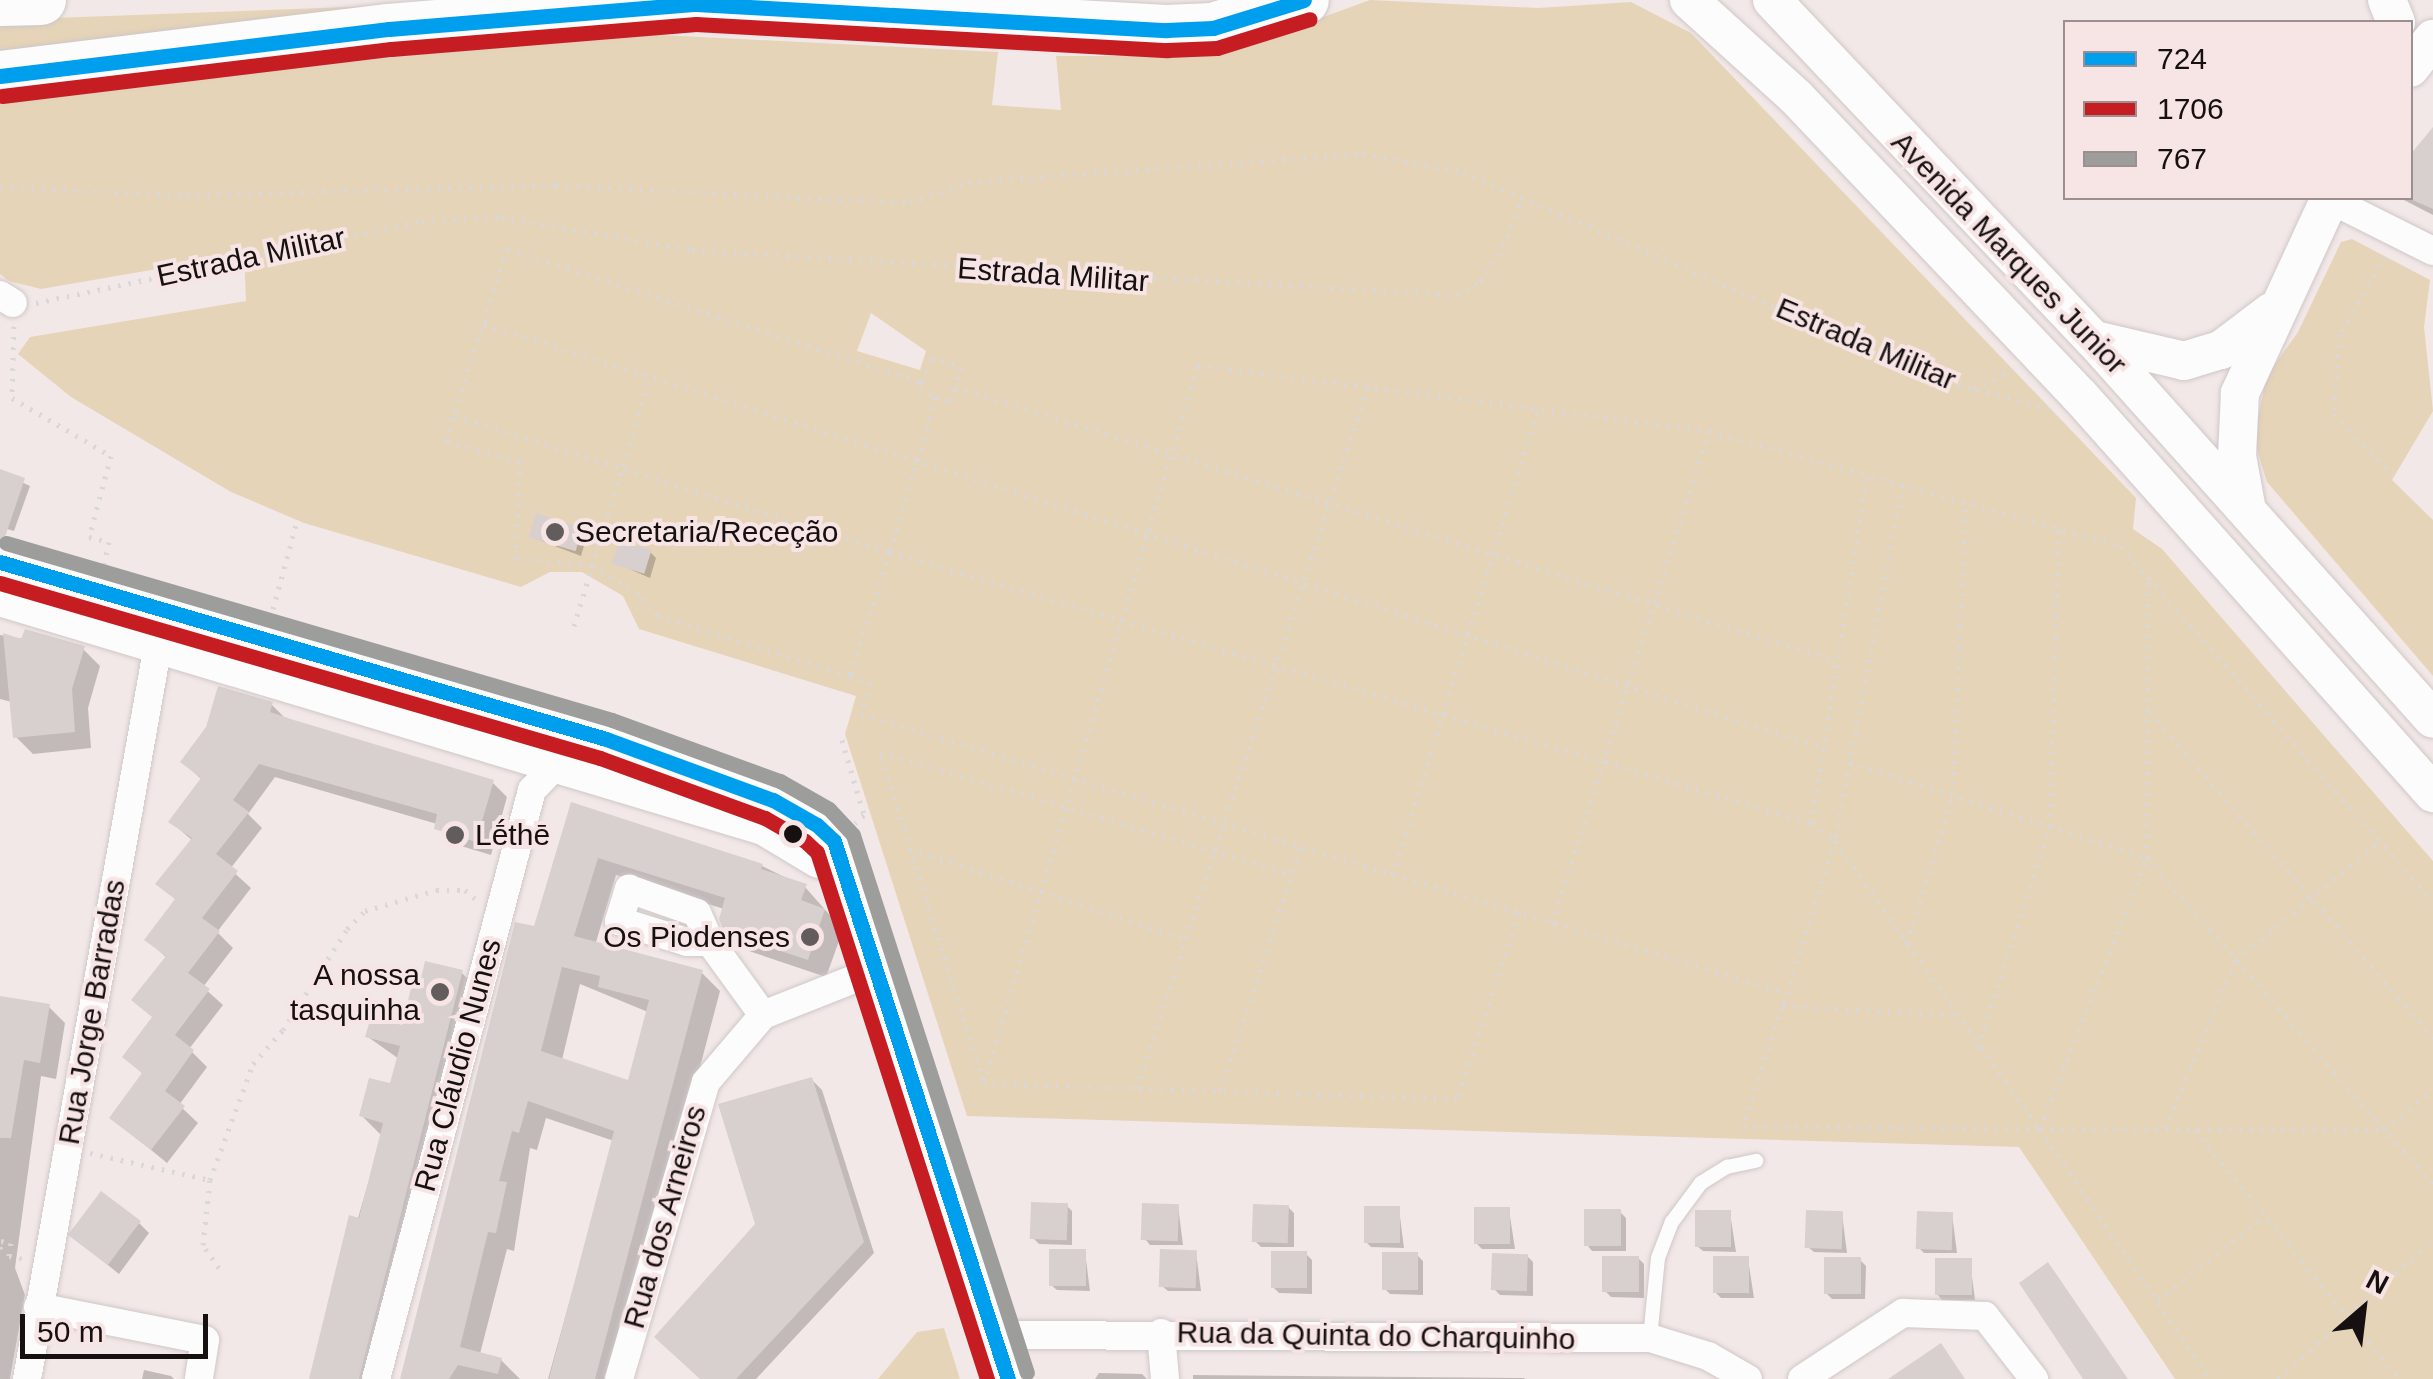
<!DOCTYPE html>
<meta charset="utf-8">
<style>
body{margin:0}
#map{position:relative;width:2433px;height:1379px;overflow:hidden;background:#f3e8e8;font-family:Helvetica,sans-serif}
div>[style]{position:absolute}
.green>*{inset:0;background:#e6d4b8}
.shadow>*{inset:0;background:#0003}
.building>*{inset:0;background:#d8d0ce;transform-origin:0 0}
.path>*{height:5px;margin-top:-2.5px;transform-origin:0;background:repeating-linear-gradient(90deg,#dad7d7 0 2.5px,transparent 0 10.5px)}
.roads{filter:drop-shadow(0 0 2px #cfc7c7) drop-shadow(0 0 2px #cfc7c7)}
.lane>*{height:14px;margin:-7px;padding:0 7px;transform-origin:7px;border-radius:7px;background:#fdfcfc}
.street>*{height:28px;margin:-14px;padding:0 14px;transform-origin:14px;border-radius:14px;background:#fdfcfc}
.secondary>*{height:38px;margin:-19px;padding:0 19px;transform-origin:19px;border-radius:19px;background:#fdfcfc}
.highway>*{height:50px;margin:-25px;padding:0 25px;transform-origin:25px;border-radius:25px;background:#fdfcfc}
.bus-1>*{height:15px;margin:-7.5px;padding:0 7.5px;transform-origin:7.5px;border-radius:7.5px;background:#009fee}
.bus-2>*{height:15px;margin:-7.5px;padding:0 7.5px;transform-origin:7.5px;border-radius:7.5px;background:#c61d23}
.bus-3>*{height:15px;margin:-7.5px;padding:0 7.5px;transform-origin:7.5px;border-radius:7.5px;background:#9d9d9c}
.dots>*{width:28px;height:28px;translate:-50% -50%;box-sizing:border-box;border:5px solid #f7e4e4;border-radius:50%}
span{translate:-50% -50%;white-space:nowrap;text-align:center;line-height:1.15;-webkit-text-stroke:8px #f7e4e4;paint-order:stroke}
.street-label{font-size:30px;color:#161010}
.poi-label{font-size:30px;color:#161010}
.left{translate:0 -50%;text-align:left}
.right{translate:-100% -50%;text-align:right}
.legend{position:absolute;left:2063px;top:20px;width:350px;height:180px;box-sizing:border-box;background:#f7e4e4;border:2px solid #9d8f8f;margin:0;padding:12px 18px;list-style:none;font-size:30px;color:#161010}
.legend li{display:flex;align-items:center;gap:20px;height:50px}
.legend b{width:50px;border:2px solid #9d8f8f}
.north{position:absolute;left:2313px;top:1259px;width:100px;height:100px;-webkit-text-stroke:8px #f7e4e4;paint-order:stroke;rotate:28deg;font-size:28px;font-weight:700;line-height:40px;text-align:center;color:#161010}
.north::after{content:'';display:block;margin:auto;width:35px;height:45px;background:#161010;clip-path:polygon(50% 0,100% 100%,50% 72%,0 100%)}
.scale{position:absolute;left:20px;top:1314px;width:188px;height:45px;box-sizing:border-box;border:5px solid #161010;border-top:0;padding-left:12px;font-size:30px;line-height:35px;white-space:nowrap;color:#161010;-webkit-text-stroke:8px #f7e4e4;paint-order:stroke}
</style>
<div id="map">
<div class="green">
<div style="clip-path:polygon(evenodd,1370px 0,1538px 8px,1631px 2px,1691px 33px,2136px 498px,2133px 529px,2162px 549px,2433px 861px,2433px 1379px,2175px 1379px,2019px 1147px,967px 1116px,845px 734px,856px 696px,639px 629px,623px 596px,582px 572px,550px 572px,521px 587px,304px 523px,231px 492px,71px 397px,18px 354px,30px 337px,246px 301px,244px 254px,41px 289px,9px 281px,0 274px,0 95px,324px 47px,603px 32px,998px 52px,992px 105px,1061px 110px,1056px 56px,1217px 56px,1370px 0,871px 313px,926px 351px,920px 370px,857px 351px,871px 313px)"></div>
<div style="clip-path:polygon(377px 6px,0 61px,0 20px)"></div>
<div style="clip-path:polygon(2352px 239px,2430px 280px,2424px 327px,2433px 411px,2392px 480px,2433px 520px,2433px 676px,2267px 482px,2254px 440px,2266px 377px,2298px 332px,2341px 242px)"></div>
<div style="clip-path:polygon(944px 1328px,960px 1379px,878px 1379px,917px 1332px)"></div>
</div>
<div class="shadow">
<div style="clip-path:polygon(2433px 133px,2433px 215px,2400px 198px,2410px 198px)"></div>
<div style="clip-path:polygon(0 472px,30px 486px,14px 531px,0 527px)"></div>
<div style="clip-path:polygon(581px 529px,587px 535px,581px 556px,531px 537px)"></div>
<div style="clip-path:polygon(650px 552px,656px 558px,650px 578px,615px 563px)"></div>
<div style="clip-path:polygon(0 635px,83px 649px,100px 666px,88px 708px,91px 748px,33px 754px,16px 737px,12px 702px,0 699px)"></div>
<div style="clip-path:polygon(271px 704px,287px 720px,492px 782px,507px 797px,491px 855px,451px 843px,437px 824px,275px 777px,248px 814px,262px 828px,230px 869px,251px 888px,217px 932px,233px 948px,203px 987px,223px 1005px,189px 1049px,207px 1067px,179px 1105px,198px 1123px,167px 1163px,112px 1118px,144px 1075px,125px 1057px,154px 1018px,167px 958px,147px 940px,177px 901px,159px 884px,193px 841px,171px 822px,202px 780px,183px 762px)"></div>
<div style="clip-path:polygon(evenodd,573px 805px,762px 866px,805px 887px,843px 930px,826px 977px,746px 950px,727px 931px,724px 909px,616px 875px,596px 942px,702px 973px,720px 991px,618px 1379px,548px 1379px,614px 1141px,546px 1118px,537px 1150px,530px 1148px,514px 1251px,507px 1249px,480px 1354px,501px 1360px,520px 1379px,402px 1379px,573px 805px,580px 984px,648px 1012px,630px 1083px,562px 1060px,580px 984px)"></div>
<div style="clip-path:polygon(462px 973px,481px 992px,383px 1379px,311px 1379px,382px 1136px,362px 1116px,392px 1086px,399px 1059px,368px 1037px,403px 1028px)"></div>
<div style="clip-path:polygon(0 998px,48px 1006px,65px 1023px,56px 1079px,41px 1076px,15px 1268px,25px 1295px,10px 1379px,0 1379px)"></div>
<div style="clip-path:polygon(812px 1080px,822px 1090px,874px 1253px,756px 1379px,702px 1379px)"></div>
<div style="clip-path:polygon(1066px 1205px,1072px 1211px,1072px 1245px,1039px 1244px,1033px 1238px)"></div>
<div style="clip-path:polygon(1178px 1206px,1183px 1245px,1150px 1245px,1145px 1239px)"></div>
<div style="clip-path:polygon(1288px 1207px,1294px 1213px,1294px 1247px,1261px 1247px,1255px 1241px)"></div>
<div style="clip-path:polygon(1399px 1209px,1404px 1248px,1371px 1247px,1366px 1242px)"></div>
<div style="clip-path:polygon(1509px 1210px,1515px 1249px,1482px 1249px,1476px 1243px)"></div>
<div style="clip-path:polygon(1620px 1212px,1626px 1218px,1626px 1251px,1592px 1251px,1587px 1245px)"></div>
<div style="clip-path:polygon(1730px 1213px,1736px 1252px,1703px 1251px,1697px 1246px)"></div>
<div style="clip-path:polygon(1842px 1214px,1847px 1253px,1814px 1252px,1808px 1247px)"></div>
<div style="clip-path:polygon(1952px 1214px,1957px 1253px,1924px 1253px,1919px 1248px)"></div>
<div style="clip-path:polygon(139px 1223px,149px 1233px,119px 1274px,83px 1245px)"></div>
<div style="clip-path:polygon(1085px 1252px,1090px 1291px,1057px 1290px,1051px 1285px)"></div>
<div style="clip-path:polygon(1196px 1252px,1201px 1291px,1168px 1291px,1162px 1286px)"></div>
<div style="clip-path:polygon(1306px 1254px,1312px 1260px,1312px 1294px,1279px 1293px,1273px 1287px)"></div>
<div style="clip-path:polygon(1417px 1255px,1423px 1261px,1423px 1295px,1390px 1294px,1384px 1288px)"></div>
<div style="clip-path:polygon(1527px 1256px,1533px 1262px,1533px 1296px,1500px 1295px,1494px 1289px)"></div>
<div style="clip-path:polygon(1638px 1258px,1644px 1264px,1644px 1298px,1611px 1297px,1605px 1291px)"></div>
<div style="clip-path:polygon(1748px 1259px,1754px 1298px,1721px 1298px,1715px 1292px)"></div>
<div style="clip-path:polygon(1860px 1260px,1866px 1266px,1865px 1299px,1832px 1299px,1826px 1293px)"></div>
<div style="clip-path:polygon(1970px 1261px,1975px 1300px,1942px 1300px,1937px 1294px)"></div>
<div style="clip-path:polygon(144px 1370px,171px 1376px,174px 1379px,132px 1379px,142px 1379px)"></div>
<div style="clip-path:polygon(1099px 1373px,1142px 1374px,1147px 1379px,1095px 1379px)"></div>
<div style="clip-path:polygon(1193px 1375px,1524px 1378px,1525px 1379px,1193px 1379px)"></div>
</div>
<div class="building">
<div style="clip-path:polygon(2433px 127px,2433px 209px,2410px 199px,2410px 155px)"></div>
<div style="clip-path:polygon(0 469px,25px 478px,4px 540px,0 540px)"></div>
<div style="left:536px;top:513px;width:49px;height:25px;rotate:17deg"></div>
<div style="left:619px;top:540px;width:34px;height:25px;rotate:17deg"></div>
<div style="clip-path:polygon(25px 629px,85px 646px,72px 689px,75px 732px,13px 738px,3px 633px,21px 639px)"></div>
<div style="clip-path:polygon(218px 686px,273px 702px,270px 712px,294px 720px,494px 780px,476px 842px,434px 829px,437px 814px,259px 764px,233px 800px,249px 812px,216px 854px,238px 871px,202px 918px,220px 931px,188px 973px,210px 989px,175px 1035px,194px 1050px,165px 1091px,185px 1106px,151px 1150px,109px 1118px,142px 1073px,122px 1057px,152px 1017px,131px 1000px,166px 956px,144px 940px,175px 899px,155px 884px,192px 838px,168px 822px,201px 778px,180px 762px,206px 727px)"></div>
<div style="clip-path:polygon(evenodd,571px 802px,763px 864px,761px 869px,807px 884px,801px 900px,825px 909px,808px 960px,725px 933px,719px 919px,725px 898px,598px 858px,574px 936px,703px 970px,595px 1379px,549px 1379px,614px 1131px,528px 1101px,519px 1133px,512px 1131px,499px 1181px,507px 1182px,496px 1233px,488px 1232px,460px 1347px,502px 1358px,498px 1374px,458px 1365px,449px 1379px,400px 1379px,515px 922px,534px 926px,571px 802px,562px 967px,600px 976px,598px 987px,649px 1000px,628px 1080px,541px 1051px,562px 967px)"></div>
<div style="clip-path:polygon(425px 961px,463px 970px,359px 1379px,309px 1379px,349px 1215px,359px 1218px,383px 1123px,359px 1116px,369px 1078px,390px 1083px,400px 1046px,365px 1037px,371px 1017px,402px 1025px,415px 972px,422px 974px)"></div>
<div style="clip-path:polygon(0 996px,50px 1004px,40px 1063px,24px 1060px,11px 1138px,0 1138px)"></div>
<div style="clip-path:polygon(812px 1077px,864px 1242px,736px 1379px,700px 1379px,654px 1337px,755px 1224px,718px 1104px)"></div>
<div style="left:101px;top:1191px;width:50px;height:55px;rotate:37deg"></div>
<div style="left:1031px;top:1202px;width:37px;height:37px;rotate:2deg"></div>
<div style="left:1142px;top:1203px;width:37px;height:37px;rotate:2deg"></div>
<div style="left:1253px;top:1204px;width:36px;height:38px;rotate:2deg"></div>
<div style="left:1364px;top:1206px;width:36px;height:37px"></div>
<div style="left:1474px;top:1207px;width:36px;height:37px"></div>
<div style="left:1584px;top:1209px;width:37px;height:37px"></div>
<div style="left:1695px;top:1210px;width:36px;height:37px"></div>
<div style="left:1806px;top:1210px;width:37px;height:38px;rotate:2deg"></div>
<div style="left:1917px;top:1211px;width:36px;height:38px;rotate:2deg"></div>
<div style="left:1049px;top:1249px;width:37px;height:37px"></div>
<div style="left:1160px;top:1249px;width:37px;height:38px;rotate:2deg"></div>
<div style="left:1271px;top:1251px;width:36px;height:37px"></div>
<div style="left:1418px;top:1252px;width:38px;height:36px;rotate:90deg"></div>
<div style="left:1492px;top:1253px;width:36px;height:37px;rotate:2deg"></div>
<div style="left:1602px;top:1256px;width:37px;height:36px"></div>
<div style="left:1713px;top:1256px;width:36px;height:37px"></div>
<div style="left:1824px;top:1257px;width:37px;height:37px"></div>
<div style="left:1935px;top:1258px;width:37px;height:37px"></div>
<div style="clip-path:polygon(2048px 1262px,2102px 1341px,2128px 1379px,2083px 1379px,2019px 1283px)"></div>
<div style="clip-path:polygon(1941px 1343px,1965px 1379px,1888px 1379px)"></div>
</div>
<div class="path">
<div style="left:0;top:187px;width:186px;rotate:2.5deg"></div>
<div style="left:186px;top:195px;width:370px;rotate:-1.5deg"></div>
<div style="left:556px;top:185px;width:354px;rotate:2.9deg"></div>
<div style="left:910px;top:203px;width:62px;rotate:-19.9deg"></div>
<div style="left:968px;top:182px;width:396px;rotate:-4.1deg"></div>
<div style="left:1363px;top:154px;width:102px;rotate:10.2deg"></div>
<div style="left:1463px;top:172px;width:529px;rotate:23.41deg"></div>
<div style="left:1948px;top:382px;width:27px;rotate:15deg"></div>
<div style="left:1974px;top:389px;width:43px;rotate:-26deg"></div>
<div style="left:2385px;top:256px;width:90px;rotate:120deg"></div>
<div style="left:2340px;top:334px;width:80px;rotate:94.3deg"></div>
<div style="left:2334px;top:414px;width:86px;rotate:45.9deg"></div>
<div style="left:36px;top:303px;width:395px;rotate:-12deg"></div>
<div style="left:422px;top:221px;width:79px;rotate:-2.9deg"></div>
<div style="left:501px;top:217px;width:194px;rotate:9.8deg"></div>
<div style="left:692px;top:250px;width:766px;rotate:3.37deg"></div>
<div style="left:1457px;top:295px;width:27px;rotate:-31deg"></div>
<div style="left:1480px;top:281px;width:31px;rotate:-53deg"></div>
<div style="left:1499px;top:256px;width:64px;rotate:-67deg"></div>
<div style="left:484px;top:324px;width:1405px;rotate:17.56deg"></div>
<div style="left:14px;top:326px;width:72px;rotate:91.6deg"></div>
<div style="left:12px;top:398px;width:115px;rotate:30.4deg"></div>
<div style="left:111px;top:456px;width:84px;rotate:105.2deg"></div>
<div style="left:89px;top:537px;width:21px;rotate:14deg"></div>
<div style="left:109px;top:542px;width:22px;rotate:103deg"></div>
<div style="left:922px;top:382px;width:9px;rotate:108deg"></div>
<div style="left:919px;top:391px;width:18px;rotate:19deg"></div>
<div style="left:936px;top:397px;width:162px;rotate:106.5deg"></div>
<div style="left:890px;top:552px;width:961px;rotate:16.38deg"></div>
<div style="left:1812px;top:823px;width:29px;rotate:38deg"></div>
<div style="left:1835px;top:841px;width:354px;rotate:54.6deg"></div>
<div style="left:2040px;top:1129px;width:345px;rotate:0.2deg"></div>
<div style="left:2385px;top:1130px;width:62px;rotate:-39.8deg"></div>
<div style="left:1977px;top:389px;width:74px;rotate:15.7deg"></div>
<div style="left:936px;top:397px;width:15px;rotate:16deg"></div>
<div style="left:950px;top:401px;width:15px;rotate:-70deg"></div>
<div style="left:455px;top:416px;width:456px;rotate:17.4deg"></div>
<div style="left:890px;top:552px;width:130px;rotate:107.9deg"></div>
<div style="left:850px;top:676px;width:201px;rotate:-162.6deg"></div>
<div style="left:658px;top:616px;width:29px;rotate:-131deg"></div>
<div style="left:639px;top:594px;width:55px;rotate:-148.3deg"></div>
<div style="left:592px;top:565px;width:76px;rotate:-174.7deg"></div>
<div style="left:516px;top:558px;width:96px;rotate:-87.6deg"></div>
<div style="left:520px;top:462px;width:78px;rotate:-164.4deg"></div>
<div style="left:445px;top:441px;width:202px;rotate:-72.1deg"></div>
<div style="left:507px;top:249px;width:436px;rotate:17.8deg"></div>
<div style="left:922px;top:382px;width:27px;rotate:-68deg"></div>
<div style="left:932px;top:357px;width:31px;rotate:19deg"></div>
<div style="left:961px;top:367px;width:21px;rotate:107deg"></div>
<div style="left:955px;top:387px;width:924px;rotate:17.26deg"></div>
<div style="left:1903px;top:484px;width:363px;rotate:100.8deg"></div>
<div style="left:1835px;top:841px;width:173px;rotate:107.5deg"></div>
<div style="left:1783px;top:1006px;width:174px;rotate:3deg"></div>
<div style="left:273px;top:609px;width:87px;rotate:-74.7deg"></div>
<div style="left:574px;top:626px;width:260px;rotate:-73deg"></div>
<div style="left:850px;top:676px;width:21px;rotate:19deg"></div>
<div style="left:870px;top:683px;width:32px;rotate:106deg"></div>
<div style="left:861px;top:714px;width:967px;rotate:16.77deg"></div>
<div style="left:2150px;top:712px;width:432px;rotate:49deg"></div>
<div style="left:842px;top:740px;width:78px;rotate:73.7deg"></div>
<div style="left:864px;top:815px;width:12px;rotate:138deg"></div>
<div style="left:1850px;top:762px;width:312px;rotate:17.9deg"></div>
<div style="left:2147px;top:858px;width:434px;rotate:48.8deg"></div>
<div style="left:1812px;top:823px;width:353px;rotate:-81deg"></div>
<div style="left:910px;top:849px;width:293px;rotate:18.1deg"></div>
<div style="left:1393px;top:875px;width:490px;rotate:-72.7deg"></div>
<div style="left:1519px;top:913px;width:196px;rotate:108.4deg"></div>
<div style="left:1457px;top:1099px;width:473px;rotate:-178.1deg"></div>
<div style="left:984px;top:1083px;width:749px;rotate:-73.4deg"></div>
<div style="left:1198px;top:365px;width:515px;rotate:7.36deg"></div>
<div style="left:1709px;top:431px;width:428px;rotate:15.6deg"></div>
<div style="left:2121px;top:546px;width:473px;rotate:48.8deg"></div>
<div style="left:1552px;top:923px;width:516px;rotate:-72.3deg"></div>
<div style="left:1907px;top:943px;width:155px;rotate:-72.7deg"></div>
<div style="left:1953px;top:795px;width:292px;rotate:-87.5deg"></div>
<div style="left:1782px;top:1007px;width:125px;rotate:108.1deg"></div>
<div style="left:1743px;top:1126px;width:297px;rotate:0.6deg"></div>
<div style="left:1978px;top:1047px;width:231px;rotate:-71.9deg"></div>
<div style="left:2050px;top:827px;width:299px;rotate:-88.3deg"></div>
<div style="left:983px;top:1080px;width:344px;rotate:-107.4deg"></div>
<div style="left:880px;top:752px;width:430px;rotate:16.5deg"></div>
<div style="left:1137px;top:1088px;width:742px;rotate:-71.78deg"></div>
<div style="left:1220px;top:1091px;width:257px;rotate:-71.6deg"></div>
<div style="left:2165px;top:1128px;width:182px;rotate:-67.1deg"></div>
<div style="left:2236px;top:960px;width:187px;rotate:-39.6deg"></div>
<div style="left:2040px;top:1129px;width:291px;rotate:-68.5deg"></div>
<div style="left:2147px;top:858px;width:281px;rotate:-89.8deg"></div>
<div style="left:2040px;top:1129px;width:302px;rotate:55.8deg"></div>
<div style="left:2195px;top:1130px;width:322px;rotate:50.7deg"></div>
<div style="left:90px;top:1153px;width:123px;rotate:12.7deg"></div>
<div style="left:0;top:1249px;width:8px;rotate:-83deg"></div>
<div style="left:1px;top:1241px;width:10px;rotate:11deg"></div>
<div style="left:11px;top:1243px;width:13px;rotate:99deg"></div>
<div style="left:9px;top:1256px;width:15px;rotate:11deg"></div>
<div style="left:219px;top:1268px;width:28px;rotate:-125deg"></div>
<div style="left:203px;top:1245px;width:65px;rotate:-83.9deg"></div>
<div style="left:210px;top:1180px;width:124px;rotate:-69.7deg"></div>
<div style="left:253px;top:1064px;width:45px;rotate:-48.6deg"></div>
<div style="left:283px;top:1030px;width:120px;rotate:-57.6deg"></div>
<div style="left:347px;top:929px;width:25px;rotate:-45deg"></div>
<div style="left:365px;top:911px;width:74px;rotate:-16.5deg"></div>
<div style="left:436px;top:890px;width:29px"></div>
<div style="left:465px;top:890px;width:16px;rotate:40deg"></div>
<div style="left:2158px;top:1300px;width:136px;rotate:-38.1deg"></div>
<div style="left:2278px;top:1379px;width:209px;rotate:-42.1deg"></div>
</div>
<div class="roads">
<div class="lane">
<div style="left:1650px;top:1338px;width:80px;rotate:-84.3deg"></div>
<div style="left:1658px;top:1258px;width:39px;rotate:-69deg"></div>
<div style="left:1672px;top:1222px;width:49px;rotate:-53.4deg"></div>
<div style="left:1701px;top:1183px;width:31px;rotate:-32deg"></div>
<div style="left:1727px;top:1167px;width:30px;rotate:-12deg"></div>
</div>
<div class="street">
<div style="left:2329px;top:199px;width:116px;rotate:26.6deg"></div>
<div style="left:0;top:295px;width:15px;rotate:32deg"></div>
<div style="left:710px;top:942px;width:23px;rotate:180deg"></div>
<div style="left:687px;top:942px;width:71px;rotate:-162.8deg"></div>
<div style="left:619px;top:921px;width:34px;rotate:-73deg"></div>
<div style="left:629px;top:889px;width:72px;rotate:19.4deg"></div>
<div style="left:697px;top:913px;width:32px;rotate:66deg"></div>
<div style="left:710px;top:942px;width:90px;rotate:54deg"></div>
<div style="left:38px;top:1307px;width:170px;rotate:11.2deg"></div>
<div style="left:205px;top:1340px;width:39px;rotate:99deg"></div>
<div style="left:1161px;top:1333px;width:46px;rotate:85deg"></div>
<div style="left:993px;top:1335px;width:657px;rotate:0.26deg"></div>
<div style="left:1650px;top:1338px;width:61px;rotate:17.2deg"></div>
<div style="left:1708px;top:1356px;width:46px;rotate:29.9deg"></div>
<div style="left:27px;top:1379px;width:746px;rotate:-79.88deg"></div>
<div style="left:376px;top:1379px;width:609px;rotate:-75.17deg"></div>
<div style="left:532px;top:790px;width:39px;rotate:-46deg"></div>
<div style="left:619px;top:1379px;width:309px;rotate:-73.7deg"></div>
<div style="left:706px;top:1082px;width:88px;rotate:-49.6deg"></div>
<div style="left:763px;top:1015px;width:119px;rotate:-21.6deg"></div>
<div style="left:1802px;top:1379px;width:121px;rotate:-33.2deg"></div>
<div style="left:1903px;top:1313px;width:82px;rotate:2.1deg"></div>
<div style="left:1985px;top:1316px;width:80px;rotate:52.1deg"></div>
</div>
<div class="secondary">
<div style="left:1689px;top:0;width:144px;rotate:42.2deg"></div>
<div style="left:1796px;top:97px;width:411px;rotate:46.5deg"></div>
<div style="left:2079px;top:395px;width:533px;rotate:48.35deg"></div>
<div style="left:1772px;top:0;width:468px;rotate:46.6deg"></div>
<div style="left:2094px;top:340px;width:508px;rotate:48.19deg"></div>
<div style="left:2387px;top:0;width:24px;rotate:68deg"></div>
<div style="left:2410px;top:68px;width:37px;rotate:-52deg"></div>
<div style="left:2099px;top:341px;width:87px;rotate:13.2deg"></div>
<div style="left:2184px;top:361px;width:39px;rotate:-17deg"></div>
<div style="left:2221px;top:350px;width:63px;rotate:-37.2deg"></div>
<div style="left:2246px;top:505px;width:50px;rotate:-100.4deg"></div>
<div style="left:2237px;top:456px;width:63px;rotate:-87.3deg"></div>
<div style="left:2240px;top:393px;width:215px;rotate:-65.2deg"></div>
<div style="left:0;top:562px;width:631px;rotate:16.28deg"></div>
<div style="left:606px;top:739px;width:178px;rotate:20.1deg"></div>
<div style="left:773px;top:800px;width:51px;rotate:29.6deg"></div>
<div style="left:817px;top:825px;width:23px;rotate:43deg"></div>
<div style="left:834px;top:841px;width:85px;rotate:71.6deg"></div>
<div style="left:861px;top:922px;width:480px;rotate:72.2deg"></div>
<div style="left:0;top:597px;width:798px;rotate:16.69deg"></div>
<div style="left:764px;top:826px;width:64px;rotate:31deg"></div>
</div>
<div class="highway">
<div style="left:0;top:1px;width:41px;rotate:-1.4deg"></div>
<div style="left:665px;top:2px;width:502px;rotate:3.2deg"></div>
<div style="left:1166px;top:30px;width:47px;rotate:-2.4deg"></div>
<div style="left:1213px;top:28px;width:95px;rotate:-17.1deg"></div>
<div style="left:0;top:76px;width:392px;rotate:-6.9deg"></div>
<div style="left:389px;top:29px;width:308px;rotate:-4.7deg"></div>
</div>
</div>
<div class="bus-1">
<div style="left:0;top:76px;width:392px;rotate:-6.9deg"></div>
<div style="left:389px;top:29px;width:308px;rotate:-4.7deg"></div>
<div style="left:696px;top:4px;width:471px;rotate:3.2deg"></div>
<div style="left:1166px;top:30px;width:47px;rotate:-2.4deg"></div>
<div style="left:1213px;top:28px;width:95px;rotate:-17.1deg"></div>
<div style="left:0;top:562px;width:631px;rotate:16.28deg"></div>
<div style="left:606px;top:739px;width:178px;rotate:20.1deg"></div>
<div style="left:773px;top:800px;width:51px;rotate:29.6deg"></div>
<div style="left:817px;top:825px;width:23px;rotate:43deg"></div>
<div style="left:834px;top:841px;width:565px;rotate:72.08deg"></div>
</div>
<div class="bus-2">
<div style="left:2px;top:96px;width:392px;rotate:-6.9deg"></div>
<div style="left:391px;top:49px;width:306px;rotate:-4.7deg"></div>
<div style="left:696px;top:24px;width:472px;rotate:3.2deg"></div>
<div style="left:1167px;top:50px;width:50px;rotate:-2.3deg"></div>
<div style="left:1217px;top:48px;width:97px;rotate:-17.3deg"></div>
<div style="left:0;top:583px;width:625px;rotate:16.26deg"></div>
<div style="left:600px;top:758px;width:176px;rotate:20deg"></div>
<div style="left:765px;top:818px;width:46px;rotate:29.9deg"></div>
<div style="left:805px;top:841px;width:16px;rotate:43deg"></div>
<div style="left:817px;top:852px;width:554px;rotate:72.12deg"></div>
</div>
<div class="bus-3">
<div style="left:6px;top:543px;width:631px;rotate:16.28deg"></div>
<div style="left:612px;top:720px;width:179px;rotate:20deg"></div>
<div style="left:780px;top:781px;width:56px;rotate:29.7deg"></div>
<div style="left:829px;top:809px;width:35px;rotate:47deg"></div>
<div style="left:853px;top:835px;width:565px;rotate:72.08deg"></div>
</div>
<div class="dots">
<div style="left:555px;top:532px;background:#635c5c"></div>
<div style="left:793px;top:834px;background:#161010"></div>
<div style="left:455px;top:835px;background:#635c5c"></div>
<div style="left:810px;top:937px;background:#635c5c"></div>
<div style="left:440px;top:992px;background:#635c5c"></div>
</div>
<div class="street-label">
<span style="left:2009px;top:253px;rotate:46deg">Avenida Marques Junior</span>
<span style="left:251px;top:257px;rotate:-12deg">Estrada Militar</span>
<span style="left:1053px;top:275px;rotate:4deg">Estrada Militar</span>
<span style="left:1866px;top:344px;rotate:23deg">Estrada Militar</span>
<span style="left:92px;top:1012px;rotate:-80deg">Rua Jorge Barradas</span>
<span style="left:458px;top:1065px;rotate:-75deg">Rua Cláudio Nunes</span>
<span style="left:665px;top:1217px;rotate:-74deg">Rua dos Arneiros</span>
<span style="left:1376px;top:1336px;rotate:1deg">Rua da Quinta do Charquinho</span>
</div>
<div class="poi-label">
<span class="left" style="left:575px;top:532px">Secretaria/Receção</span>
<span class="left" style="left:475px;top:835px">Lḗthē</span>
<span class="right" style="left:790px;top:937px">Os Piodenses</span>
<span class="right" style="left:420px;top:992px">A nossa<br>tasquinha</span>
</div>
<ul class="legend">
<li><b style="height:12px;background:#009fee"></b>724</li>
<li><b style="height:12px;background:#c61d23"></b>1706</li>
<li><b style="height:12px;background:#9d9d9c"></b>767</li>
</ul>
<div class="north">N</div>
<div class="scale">50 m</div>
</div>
